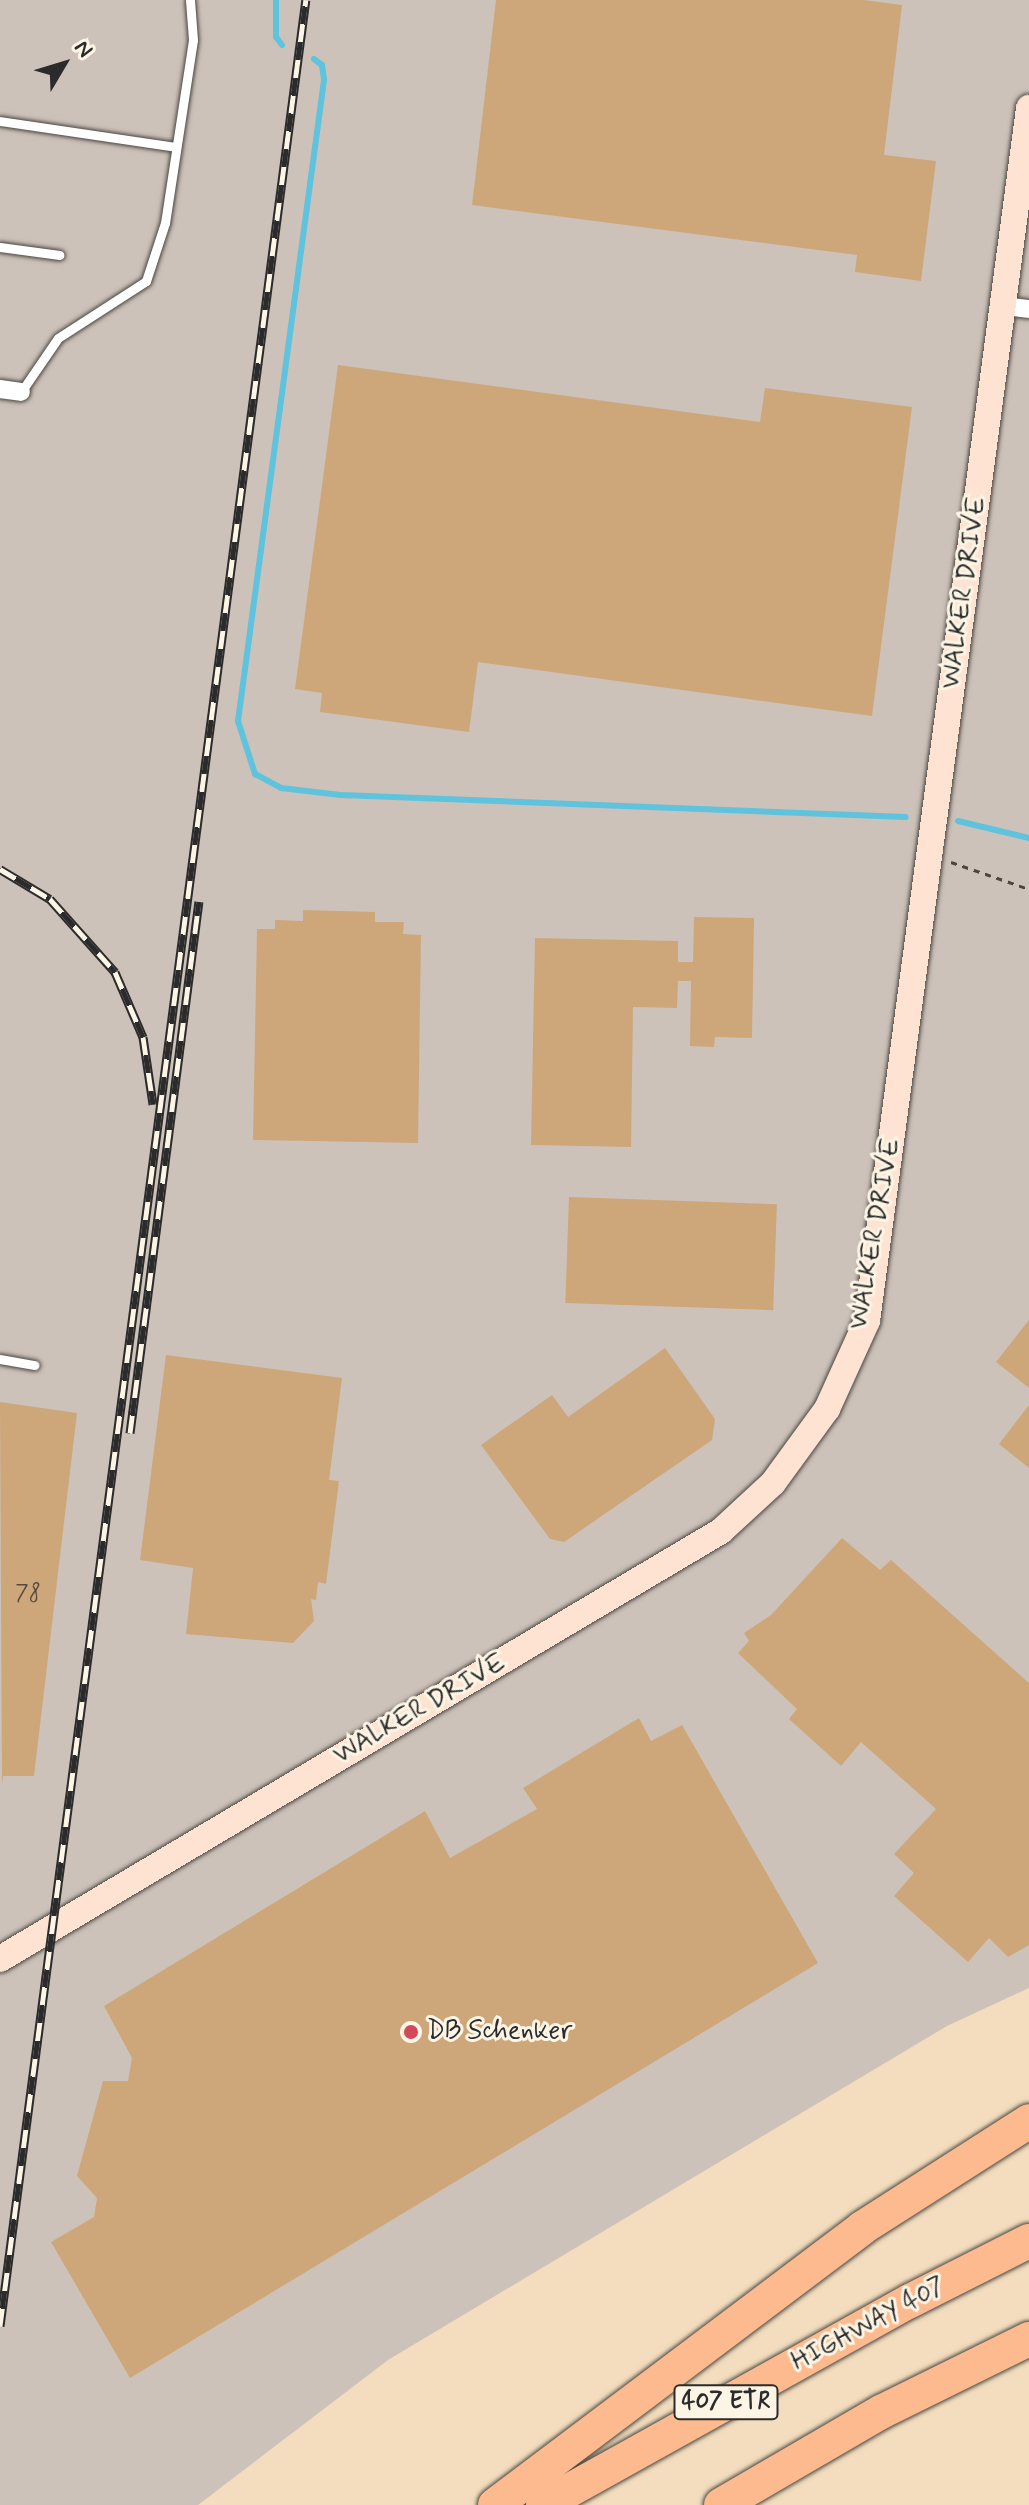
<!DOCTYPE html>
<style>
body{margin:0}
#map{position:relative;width:1029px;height:2505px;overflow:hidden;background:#f3ddbe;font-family:Mynerve,sans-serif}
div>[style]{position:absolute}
.industrial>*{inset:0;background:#cdc2b9}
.stream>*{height:6px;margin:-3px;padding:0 3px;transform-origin:3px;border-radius:3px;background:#5fc3dd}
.building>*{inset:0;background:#cda77a;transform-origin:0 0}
.path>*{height:3px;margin-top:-1.5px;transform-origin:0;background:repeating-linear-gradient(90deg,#494641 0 6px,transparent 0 12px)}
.roads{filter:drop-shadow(0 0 2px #494641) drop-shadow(0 0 2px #494641)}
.lane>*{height:9px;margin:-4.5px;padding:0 4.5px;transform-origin:4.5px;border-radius:4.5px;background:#fff}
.street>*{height:18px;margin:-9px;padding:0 9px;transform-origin:9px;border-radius:9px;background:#fff}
.secondary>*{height:26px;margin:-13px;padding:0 13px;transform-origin:13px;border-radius:13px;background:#fee3d2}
.highway>*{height:34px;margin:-17px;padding:0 17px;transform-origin:17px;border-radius:17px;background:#fcba8e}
.rail>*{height:9px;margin-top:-4.5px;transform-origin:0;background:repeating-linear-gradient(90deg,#fcf5e5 0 18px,#2b2b2b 0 36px);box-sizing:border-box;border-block:2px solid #2b2b2b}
.dots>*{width:22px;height:22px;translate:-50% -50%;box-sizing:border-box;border:4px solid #fcf5e5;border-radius:50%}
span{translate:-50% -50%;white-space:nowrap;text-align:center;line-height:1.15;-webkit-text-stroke:6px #fcf5e5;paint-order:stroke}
.number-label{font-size:22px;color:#544a3f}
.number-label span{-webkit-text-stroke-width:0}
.shield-label span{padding:2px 6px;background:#fcf5e5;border:2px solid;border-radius:6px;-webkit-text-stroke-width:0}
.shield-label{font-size:24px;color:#2b2b2b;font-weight:700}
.street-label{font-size:26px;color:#2b2b2b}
.poi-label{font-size:26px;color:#2b2b2b}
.left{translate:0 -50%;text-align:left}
.north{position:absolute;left:24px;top:24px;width:80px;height:80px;-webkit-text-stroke:6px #fcf5e5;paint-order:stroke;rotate:52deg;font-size:22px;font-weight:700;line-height:32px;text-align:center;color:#2b2b2b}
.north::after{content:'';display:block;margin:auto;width:28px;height:36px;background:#2b2b2b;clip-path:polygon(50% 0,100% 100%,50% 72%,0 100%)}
</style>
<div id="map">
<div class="industrial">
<div style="clip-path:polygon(0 0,1029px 0,1029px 1988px,947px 2026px,388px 2360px,198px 2505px,0 2505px)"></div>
</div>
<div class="stream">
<div style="left:276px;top:0;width:37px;rotate:90deg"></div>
<div style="left:276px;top:37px;width:10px;rotate:53deg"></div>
<div style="left:314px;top:59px;width:10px;rotate:37deg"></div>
<div style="left:322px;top:65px;width:15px;rotate:82deg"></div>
<div style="left:324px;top:80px;width:647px;rotate:97.64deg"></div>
<div style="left:238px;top:721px;width:56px;rotate:72.2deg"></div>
<div style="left:255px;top:774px;width:30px;rotate:28deg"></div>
<div style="left:281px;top:788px;width:60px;rotate:6.7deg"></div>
<div style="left:341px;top:795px;width:565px;rotate:2.23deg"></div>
<div style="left:958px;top:821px;width:73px;rotate:13.5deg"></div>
</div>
<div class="building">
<div style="clip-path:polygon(496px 0,864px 0,902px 5px,884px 155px,936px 161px,921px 281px,855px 272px,857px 255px,472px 205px)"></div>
<div style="clip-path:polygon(338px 365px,760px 422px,765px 388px,912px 407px,872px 716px,478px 662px,469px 732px,320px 712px,322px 693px,295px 689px)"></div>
<div style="clip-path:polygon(303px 910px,375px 912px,375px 922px,404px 922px,403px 934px,421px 935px,418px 1143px,253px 1140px,257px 929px,275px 929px,275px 920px,303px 921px)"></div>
<div style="clip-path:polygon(694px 917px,754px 918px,752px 1038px,715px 1037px,714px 1047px,690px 1046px,691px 981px,678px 981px,677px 1008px,633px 1007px,631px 1147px,531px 1145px,535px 938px,678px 941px,678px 962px,693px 962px)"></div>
<div style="left:569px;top:1197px;width:208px;height:106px;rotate:2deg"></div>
<div style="clip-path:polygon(1029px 1320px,1029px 1388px,996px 1362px)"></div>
<div style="clip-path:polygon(665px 1348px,715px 1419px,712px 1440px,564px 1542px,550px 1539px,481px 1445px,552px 1395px,568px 1417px)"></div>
<div style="clip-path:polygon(166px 1355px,342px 1378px,329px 1480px,339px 1481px,326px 1584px,318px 1582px,316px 1600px,311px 1599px,314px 1621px,293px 1643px,186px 1634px,193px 1568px,140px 1560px)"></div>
<div style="clip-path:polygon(0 1402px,77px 1413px,34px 1776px,3px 1776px,2px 1785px)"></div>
<div style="clip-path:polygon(1029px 1405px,1029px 1468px,999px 1444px)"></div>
<div style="clip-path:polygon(842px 1538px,880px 1570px,891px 1560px,1029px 1683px,1029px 1945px,1008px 1957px,989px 1938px,968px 1962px,894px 1896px,914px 1873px,894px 1854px,936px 1809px,861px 1742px,841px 1766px,789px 1719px,797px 1709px,738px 1653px,749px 1641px,744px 1633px,771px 1615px)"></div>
<div style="clip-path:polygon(639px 1718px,651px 1741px,682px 1725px,818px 1963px,130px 2378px,51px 2242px,94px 2217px,97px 2198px,77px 2176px,103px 2081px,128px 2081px,132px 2058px,104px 2006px,425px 1811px,450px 1858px,537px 1809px,523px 1788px)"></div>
</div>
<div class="path">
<div style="left:951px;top:862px;width:83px;rotate:19.1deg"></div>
</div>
<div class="roads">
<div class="lane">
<div style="left:0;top:121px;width:178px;rotate:8.4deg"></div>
<div style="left:0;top:247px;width:60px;rotate:7.7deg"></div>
<div style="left:21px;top:392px;width:65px;rotate:-55.6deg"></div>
<div style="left:58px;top:338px;width:105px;rotate:-32.9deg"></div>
<div style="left:146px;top:281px;width:61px;rotate:-71.9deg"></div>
<div style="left:165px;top:223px;width:185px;rotate:-81.3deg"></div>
<div style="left:193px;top:40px;width:40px;rotate:-94.3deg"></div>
<div style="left:0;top:1359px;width:35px;rotate:10deg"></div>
</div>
<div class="street">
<div style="left:1004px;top:306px;width:25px;rotate:7deg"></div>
<div style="left:0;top:389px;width:21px;rotate:8deg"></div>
</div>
<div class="secondary">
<div style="left:0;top:1959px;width:838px;rotate:-30.69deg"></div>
<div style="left:721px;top:1531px;width:71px;rotate:-42.7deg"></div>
<div style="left:773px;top:1483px;width:92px;rotate:-53.9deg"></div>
<div style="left:827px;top:1409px;width:97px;rotate:-65.6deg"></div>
<div style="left:867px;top:1321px;width:1224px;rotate:-82.39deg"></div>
</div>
<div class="highway">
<div style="left:495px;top:2505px;width:460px;rotate:-37deg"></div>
<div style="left:862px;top:2228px;width:198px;rotate:-32.6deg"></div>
<div style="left:543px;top:2505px;width:420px;rotate:-29.1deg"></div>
<div style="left:910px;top:2301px;width:133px;rotate:-26.8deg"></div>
<div style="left:721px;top:2505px;width:185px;rotate:-30.2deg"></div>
<div style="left:881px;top:2412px;width:165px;rotate:-26.3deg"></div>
</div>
</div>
<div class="rail">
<div style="left:0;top:869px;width:58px;rotate:31deg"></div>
<div style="left:50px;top:899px;width:98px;rotate:48.3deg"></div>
<div style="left:115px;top:972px;width:71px;rotate:66.7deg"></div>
<div style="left:143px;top:1037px;width:68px;rotate:81.5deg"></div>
<div style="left:130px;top:1433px;width:536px;rotate:-82.61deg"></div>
<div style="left:0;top:2326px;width:2346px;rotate:-82.51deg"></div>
</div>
<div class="dots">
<div style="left:411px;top:2032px;background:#d1495b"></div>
</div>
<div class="number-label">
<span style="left:28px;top:1595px">78</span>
</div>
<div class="shield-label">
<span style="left:726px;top:2402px">407 ETR</span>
</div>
<div class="street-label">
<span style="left:965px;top:593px;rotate:-82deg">WALKER DRIVE</span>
<span style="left:876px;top:1234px;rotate:-80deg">WALKER DRIVE</span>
<span style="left:420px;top:1710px;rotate:-30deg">WALKER DRIVE</span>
<span style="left:869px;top:2325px;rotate:-28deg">HIGHWAY 407</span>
</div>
<div class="poi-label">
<span class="left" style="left:427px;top:2032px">DB Schenker</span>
</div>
<div class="north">N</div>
</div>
